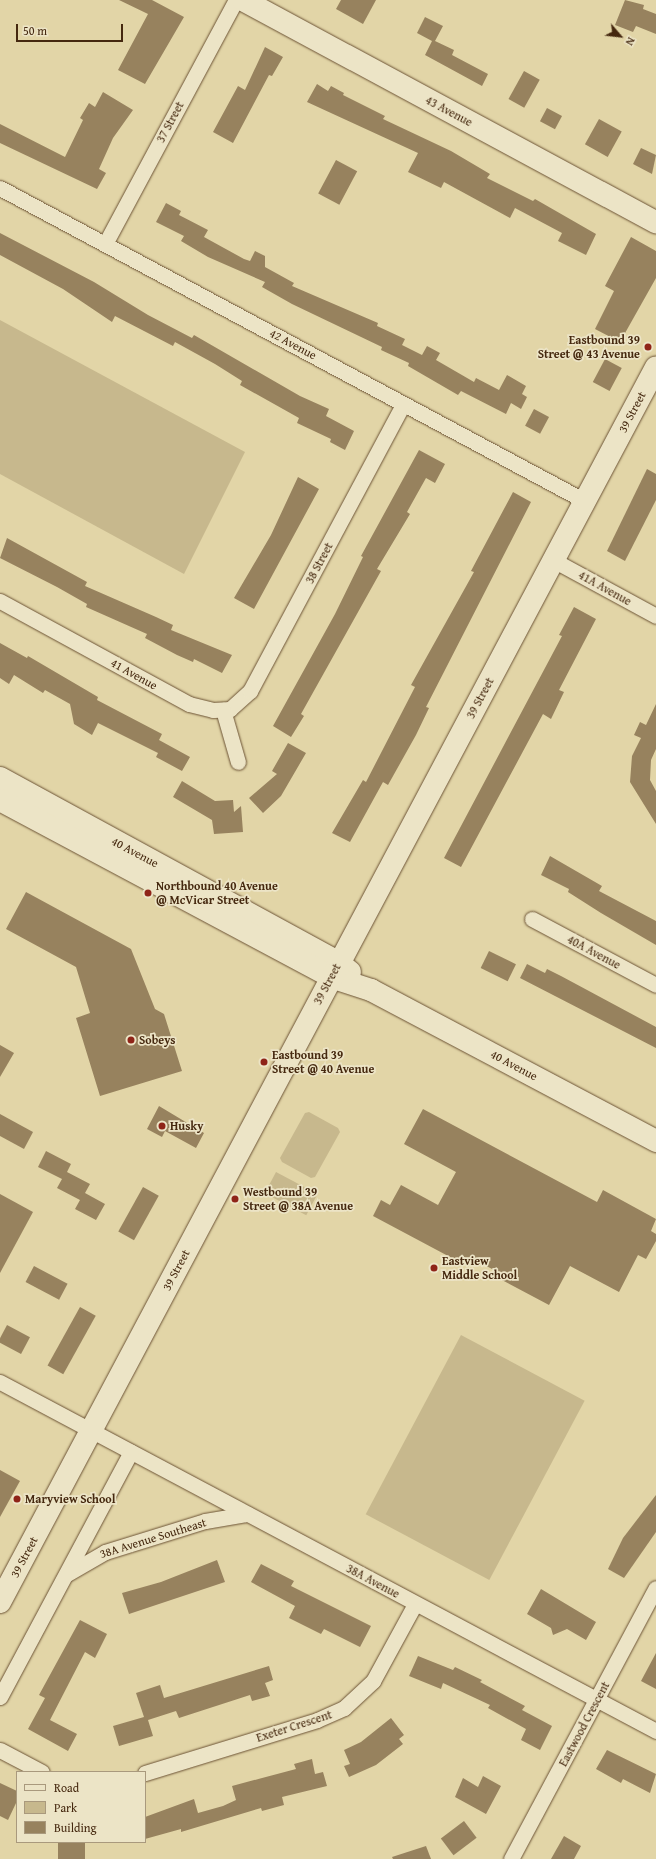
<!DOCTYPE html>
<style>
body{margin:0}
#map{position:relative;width:656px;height:1859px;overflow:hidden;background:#e2d5a7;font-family:"Gentium Book Plus",serif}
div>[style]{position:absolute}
.green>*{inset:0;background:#c7b88d;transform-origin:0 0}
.building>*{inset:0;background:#97825e;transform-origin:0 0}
.roads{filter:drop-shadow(0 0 1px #6c5335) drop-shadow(0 0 1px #6c5335)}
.street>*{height:15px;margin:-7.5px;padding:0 7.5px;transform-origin:7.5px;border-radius:7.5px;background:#ece4c6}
.secondary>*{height:22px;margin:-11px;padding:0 11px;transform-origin:11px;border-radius:11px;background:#ece4c6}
.dots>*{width:11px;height:11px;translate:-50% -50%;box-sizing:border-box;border:2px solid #ece4c6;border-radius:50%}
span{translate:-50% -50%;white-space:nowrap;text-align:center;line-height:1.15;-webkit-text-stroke:3.5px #ece4c6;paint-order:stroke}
.street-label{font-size:12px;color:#45280f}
.poi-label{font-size:12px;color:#45280f;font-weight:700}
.right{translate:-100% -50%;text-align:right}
.left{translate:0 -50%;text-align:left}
.legend{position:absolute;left:16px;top:1771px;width:130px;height:72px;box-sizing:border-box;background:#ece4c6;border:1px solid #a9997d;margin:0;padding:5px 7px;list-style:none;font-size:12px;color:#45280f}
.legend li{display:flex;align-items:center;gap:8px;height:20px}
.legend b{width:20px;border:1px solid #a9997d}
.north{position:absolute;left:600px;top:16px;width:40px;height:40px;-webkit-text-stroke:3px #ece4c6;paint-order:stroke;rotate:118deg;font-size:11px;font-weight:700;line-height:16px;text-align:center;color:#45280f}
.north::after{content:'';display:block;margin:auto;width:14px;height:18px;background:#45280f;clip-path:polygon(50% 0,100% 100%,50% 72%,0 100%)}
.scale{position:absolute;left:16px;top:24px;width:107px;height:18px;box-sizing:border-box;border:2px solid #45280f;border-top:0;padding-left:5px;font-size:12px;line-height:14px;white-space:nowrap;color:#45280f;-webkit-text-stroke:3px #ece4c6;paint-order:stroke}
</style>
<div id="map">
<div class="green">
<div style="clip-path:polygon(0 320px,245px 452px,184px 574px,0 474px)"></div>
<div style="clip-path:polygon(309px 1112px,338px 1128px,340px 1132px,315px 1177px,311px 1178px,282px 1162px,280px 1158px,305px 1113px)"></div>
<div style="left:276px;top:1172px;width:47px;height:24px;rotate:28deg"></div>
<div style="left:461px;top:1335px;width:140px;height:203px;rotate:28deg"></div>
</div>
<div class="building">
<div style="clip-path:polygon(119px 0,152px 0,184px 17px,145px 84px,118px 70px,148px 14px)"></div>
<div style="clip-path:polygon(341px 0,376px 0,363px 24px,336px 9px)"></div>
<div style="clip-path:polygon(625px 0,644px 5px,643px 9px,656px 14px,656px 34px,636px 26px,633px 32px,615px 25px)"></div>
<div style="clip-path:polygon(425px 17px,443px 26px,435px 41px,454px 50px,452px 55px,488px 74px,482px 86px,425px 55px,432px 41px,417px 33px)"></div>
<div style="clip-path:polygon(265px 47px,283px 57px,272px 76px,269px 75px,233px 143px,213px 132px,238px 86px,245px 90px)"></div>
<div style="left:524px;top:71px;width:18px;height:32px;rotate:29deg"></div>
<div style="clip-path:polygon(317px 84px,328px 91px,331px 86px,344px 93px,343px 95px,385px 116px,383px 119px,451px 151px,490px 174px,487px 178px,533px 201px,535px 199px,596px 234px,586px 255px,558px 241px,562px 233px,515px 208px,510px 218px,444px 182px,441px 188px,408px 172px,418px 153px,307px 102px)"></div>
<div style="clip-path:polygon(103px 92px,133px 110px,113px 138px,99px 169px,106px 173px,97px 189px,0 143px,0 124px,65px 157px,83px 120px,80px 118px,89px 103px,95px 107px)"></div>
<div style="left:547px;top:108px;width:17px;height:15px;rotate:28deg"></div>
<div style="left:599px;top:119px;width:26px;height:29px;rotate:29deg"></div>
<div style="clip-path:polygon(641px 148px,656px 155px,652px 174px,633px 164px)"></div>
<div style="left:336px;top:160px;width:24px;height:38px;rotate:28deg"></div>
<div style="clip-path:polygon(166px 203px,181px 211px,179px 215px,208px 230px,204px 237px,244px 259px,250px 261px,255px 251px,265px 256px,265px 267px,294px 283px,292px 286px,378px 323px,377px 326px,405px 339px,402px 345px,422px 355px,427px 346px,440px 353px,436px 360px,474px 382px,476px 378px,499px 390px,507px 375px,526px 386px,522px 394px,527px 397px,521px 409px,511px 403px,506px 414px,461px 391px,458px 395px,408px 366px,409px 363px,381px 350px,382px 347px,292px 304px,262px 287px,265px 282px,208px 257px,181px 241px,184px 236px,156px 222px)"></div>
<div style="clip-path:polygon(0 233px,94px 282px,148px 315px,192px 338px,194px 335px,300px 396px,329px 409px,326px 416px,354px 431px,345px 450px,330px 442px,331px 439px,297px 423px,299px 418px,240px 385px,242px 381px,215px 364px,175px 342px,173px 346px,115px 316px,112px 322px,63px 289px,0 255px)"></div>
<div style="clip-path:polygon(631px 237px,656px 251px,656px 278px,620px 342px,595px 329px,614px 291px,605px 286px)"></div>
<div style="left:605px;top:359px;width:19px;height:26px;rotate:28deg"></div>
<div style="left:534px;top:409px;width:17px;height:19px;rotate:28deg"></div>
<div style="clip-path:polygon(419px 450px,445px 464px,435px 483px,426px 478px,407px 512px,410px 514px,377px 569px,381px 571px,301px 714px,304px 716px,291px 737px,273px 726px,335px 614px,363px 557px,361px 556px)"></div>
<div style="clip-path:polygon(647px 469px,656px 474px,656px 500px,625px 561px,607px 551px)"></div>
<div style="clip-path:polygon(298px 477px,319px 489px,254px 609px,234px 598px,271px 535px)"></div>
<div style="clip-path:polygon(513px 492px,531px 502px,426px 707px,429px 708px,416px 735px,388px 785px,383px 782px,350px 842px,332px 833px,363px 780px,366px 782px,415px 687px,411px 685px,474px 572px,471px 571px)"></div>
<div style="clip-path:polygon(7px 538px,87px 582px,85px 586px,156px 617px,173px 625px,171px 630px,232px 655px,222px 673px,194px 659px,193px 662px,177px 655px,145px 638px,147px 634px,86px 607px,87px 604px,57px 587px,0 558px)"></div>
<div style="clip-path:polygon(574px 607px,596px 619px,559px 690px,564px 692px,551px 719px,543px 714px,461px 867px,444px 858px,562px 636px,559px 635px)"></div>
<div style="clip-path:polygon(0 643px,27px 658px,28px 656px,98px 697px,97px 700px,162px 734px,159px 740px,190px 757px,182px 771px,156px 757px,158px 753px,98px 723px,92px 735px,74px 724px,70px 704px,45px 690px,43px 693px,14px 675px,9px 684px,0 678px)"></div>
<div style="clip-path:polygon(656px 704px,656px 749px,651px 760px,650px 780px,656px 791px,656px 824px,630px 782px,632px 756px,641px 738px,634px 735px,640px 722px,646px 725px)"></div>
<div style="clip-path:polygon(288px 743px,306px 753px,281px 796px,263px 813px,249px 798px,277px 774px,272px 771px)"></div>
<div style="clip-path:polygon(182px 781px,215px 801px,233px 800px,234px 812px,241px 806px,243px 832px,214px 834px,212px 820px,173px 797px)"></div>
<div style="clip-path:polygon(550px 856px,602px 886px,599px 891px,656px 921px,656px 945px,601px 913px,568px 892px,569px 889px,541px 875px)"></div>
<div style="clip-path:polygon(26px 892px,131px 949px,155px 1009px,164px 1014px,182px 1071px,100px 1096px,76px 1018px,90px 1013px,76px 967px,6px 929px)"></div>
<div style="left:489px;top:951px;width:30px;height:19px;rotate:26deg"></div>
<div style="clip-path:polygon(527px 964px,545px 973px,547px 969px,561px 976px,656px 1027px,656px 1048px,520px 978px)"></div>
<div style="clip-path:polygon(0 1045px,14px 1053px,0 1077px)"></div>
<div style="clip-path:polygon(159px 1106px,204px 1133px,196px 1148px,165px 1131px,162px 1137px,147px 1129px)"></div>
<div style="clip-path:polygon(423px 1109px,597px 1202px,603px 1190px,656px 1219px,651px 1231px,656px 1234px,656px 1241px,646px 1259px,638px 1255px,619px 1292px,570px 1266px,549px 1305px,500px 1279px,503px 1275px,470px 1257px,465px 1265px,373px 1216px,381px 1200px,390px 1205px,401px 1185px,438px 1205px,456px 1172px,404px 1144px)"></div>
<div style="clip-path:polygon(0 1114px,33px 1132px,24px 1149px,0 1136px)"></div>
<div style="clip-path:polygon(46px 1151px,71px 1164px,67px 1172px,90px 1184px,85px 1193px,105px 1204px,96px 1220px,75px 1209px,80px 1200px,57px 1188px,62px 1179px,38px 1167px)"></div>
<div style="left:143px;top:1187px;width:18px;height:51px;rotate:29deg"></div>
<div style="clip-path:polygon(0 1194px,33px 1212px,0 1273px)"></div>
<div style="left:34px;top:1266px;width:38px;height:18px;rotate:28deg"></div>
<div style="left:80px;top:1307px;width:18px;height:67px;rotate:29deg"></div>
<div style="left:7px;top:1325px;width:26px;height:19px;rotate:28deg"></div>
<div style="clip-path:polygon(0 1470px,20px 1481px,0 1517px)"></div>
<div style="clip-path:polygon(656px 1495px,656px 1532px,624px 1578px,608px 1569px,623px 1538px)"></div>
<div style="clip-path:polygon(217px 1560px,225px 1582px,129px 1614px,122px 1593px,161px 1582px)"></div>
<div style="clip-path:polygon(261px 1564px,294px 1581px,291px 1586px,371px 1626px,360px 1647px,324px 1629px,321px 1634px,289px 1618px,295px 1606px,251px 1582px)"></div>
<div style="clip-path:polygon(541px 1589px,596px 1622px,586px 1640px,567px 1629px,553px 1635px,551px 1628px,527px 1614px)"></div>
<div style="clip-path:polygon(80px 1620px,107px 1634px,95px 1658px,85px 1652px,50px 1720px,77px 1734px,68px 1751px,28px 1729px,45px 1698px,39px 1695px)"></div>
<div style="clip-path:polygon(656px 1653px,656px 1689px,641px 1681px)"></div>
<div style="clip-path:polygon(418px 1656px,453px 1670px,455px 1667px,482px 1680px,480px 1682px,525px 1706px,522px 1710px,552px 1726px,540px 1750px,521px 1740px,526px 1729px,488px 1708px,490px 1705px,443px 1683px,441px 1689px,409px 1676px)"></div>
<div style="clip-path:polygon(269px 1666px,273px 1680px,265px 1683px,270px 1696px,252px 1701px,250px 1695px,179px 1718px,176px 1711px,148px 1720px,153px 1736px,119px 1746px,113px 1726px,144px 1717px,136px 1693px,160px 1685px,164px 1698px)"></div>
<div style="clip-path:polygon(391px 1718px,404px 1735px,399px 1739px,403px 1744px,376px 1765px,349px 1777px,344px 1766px,350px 1764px,344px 1750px,361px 1742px)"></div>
<div style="clip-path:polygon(607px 1750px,656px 1774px,650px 1793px,623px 1779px,621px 1783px,596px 1769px)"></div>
<div style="clip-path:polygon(312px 1759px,315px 1774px,323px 1772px,327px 1786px,282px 1797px,284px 1805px,262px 1811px,261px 1808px,181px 1832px,181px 1829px,145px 1839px,145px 1817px,194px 1799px,198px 1813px,223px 1806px,236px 1800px,232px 1786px,296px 1769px,294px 1764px)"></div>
<div style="clip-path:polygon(483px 1776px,501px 1786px,486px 1814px,455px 1797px,463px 1778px,478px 1787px)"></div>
<div style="clip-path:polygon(0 1783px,17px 1791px,17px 1801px,8px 1820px,0 1816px)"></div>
<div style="left:464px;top:1821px;width:21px;height:29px;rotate:53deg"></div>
<div style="clip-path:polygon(564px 1836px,581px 1846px,574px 1859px,551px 1859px)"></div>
<div style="left:58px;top:1842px;width:27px;height:17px"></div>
<div style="clip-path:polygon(426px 1846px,431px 1859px,393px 1859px,392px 1857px)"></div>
</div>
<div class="roads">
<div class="street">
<div style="left:0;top:188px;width:663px;rotate:28.15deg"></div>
<div style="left:105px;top:244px;width:277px;rotate:-61.8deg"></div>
<div style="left:553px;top:560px;width:117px;rotate:28.5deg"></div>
<div style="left:0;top:601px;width:215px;rotate:28.6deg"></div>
<div style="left:189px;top:704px;width:25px;rotate:14deg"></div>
<div style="left:213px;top:710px;width:17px;rotate:-3deg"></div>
<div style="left:230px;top:709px;width:27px;rotate:-42deg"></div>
<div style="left:250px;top:691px;width:325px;rotate:-61.9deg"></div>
<div style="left:223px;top:710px;width:54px;rotate:73.9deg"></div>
<div style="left:532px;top:919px;width:140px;rotate:28deg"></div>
<div style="left:0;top:1382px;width:743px;rotate:28.01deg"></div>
<div style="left:67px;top:1574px;width:44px;rotate:-30.1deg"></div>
<div style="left:105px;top:1552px;width:105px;rotate:-17.2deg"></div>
<div style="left:205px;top:1521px;width:43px;rotate:-9.5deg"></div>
<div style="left:0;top:1697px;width:278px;rotate:-61.9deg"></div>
<div style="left:0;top:1750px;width:47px;rotate:27.6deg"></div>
<div style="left:145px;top:1773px;width:180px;rotate:-17.1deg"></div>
<div style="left:317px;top:1720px;width:30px;rotate:-24deg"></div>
<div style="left:344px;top:1708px;width:40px;rotate:-43deg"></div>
<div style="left:373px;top:1681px;width:88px;rotate:-61.4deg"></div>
<div style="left:511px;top:1859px;width:307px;rotate:-61.9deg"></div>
</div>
<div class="secondary">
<div style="left:243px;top:0;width:469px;rotate:28.3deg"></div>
<div style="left:0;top:778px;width:386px;rotate:28.6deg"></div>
<div style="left:339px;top:963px;width:14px;rotate:39deg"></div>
<div style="left:0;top:800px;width:375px;rotate:28.1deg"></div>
<div style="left:331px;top:977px;width:42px;rotate:18deg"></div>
<div style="left:371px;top:990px;width:323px;rotate:27.9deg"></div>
<div style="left:0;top:1602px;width:1398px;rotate:-62.02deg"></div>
</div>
</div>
<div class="dots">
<div style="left:648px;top:347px;background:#8f2418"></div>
<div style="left:148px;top:893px;background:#8f2418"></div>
<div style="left:131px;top:1040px;background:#8f2418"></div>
<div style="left:264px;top:1062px;background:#8f2418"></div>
<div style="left:162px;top:1126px;background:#8f2418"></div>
<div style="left:235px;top:1199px;background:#8f2418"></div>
<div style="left:434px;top:1268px;background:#8f2418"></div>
<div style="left:17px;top:1499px;background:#8f2418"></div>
</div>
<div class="street-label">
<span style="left:449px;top:111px;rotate:28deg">43 Avenue</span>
<span style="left:170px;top:122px;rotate:-62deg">37 Street</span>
<span style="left:293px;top:344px;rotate:28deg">42 Avenue</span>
<span style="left:632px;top:412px;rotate:-62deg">39 Street</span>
<span style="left:319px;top:563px;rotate:-62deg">38 Street</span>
<span style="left:605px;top:588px;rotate:29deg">41A Avenue</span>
<span style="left:134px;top:674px;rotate:29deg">41 Avenue</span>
<span style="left:480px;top:698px;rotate:-62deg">39 Street</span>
<span style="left:135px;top:852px;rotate:28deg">40 Avenue</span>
<span style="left:594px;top:952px;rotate:28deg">40A Avenue</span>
<span style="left:327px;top:984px;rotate:-62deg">39 Street</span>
<span style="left:514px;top:1065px;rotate:28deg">40 Avenue</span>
<span style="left:176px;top:1270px;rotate:-62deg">39 Street</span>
<span style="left:153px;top:1538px;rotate:-17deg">38A Avenue Southeast</span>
<span style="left:24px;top:1557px;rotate:-62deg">39 Street</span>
<span style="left:373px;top:1581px;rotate:28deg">38A Avenue</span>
<span style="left:584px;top:1724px;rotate:-62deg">Eastwood Crescent</span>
<span style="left:294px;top:1726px;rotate:-18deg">Exeter Crescent</span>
</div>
<div class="poi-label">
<span class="right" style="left:640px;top:347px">Eastbound 39<br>Street @ 43 Avenue</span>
<span class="left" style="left:156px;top:893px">Northbound 40 Avenue<br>@ McVicar Street</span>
<span class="left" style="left:139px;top:1040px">Sobeys</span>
<span class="left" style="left:272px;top:1062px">Eastbound 39<br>Street @ 40 Avenue</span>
<span class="left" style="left:170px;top:1126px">Husky</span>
<span class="left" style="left:243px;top:1199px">Westbound 39<br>Street @ 38A Avenue</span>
<span class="left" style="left:442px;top:1268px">Eastview<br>Middle School</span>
<span class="left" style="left:25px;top:1499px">Maryview School</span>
</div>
<ul class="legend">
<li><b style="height:5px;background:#ece4c6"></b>Road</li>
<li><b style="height:11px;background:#c7b88d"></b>Park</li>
<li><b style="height:11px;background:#97825e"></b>Building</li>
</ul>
<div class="north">N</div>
<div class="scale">50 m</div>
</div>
